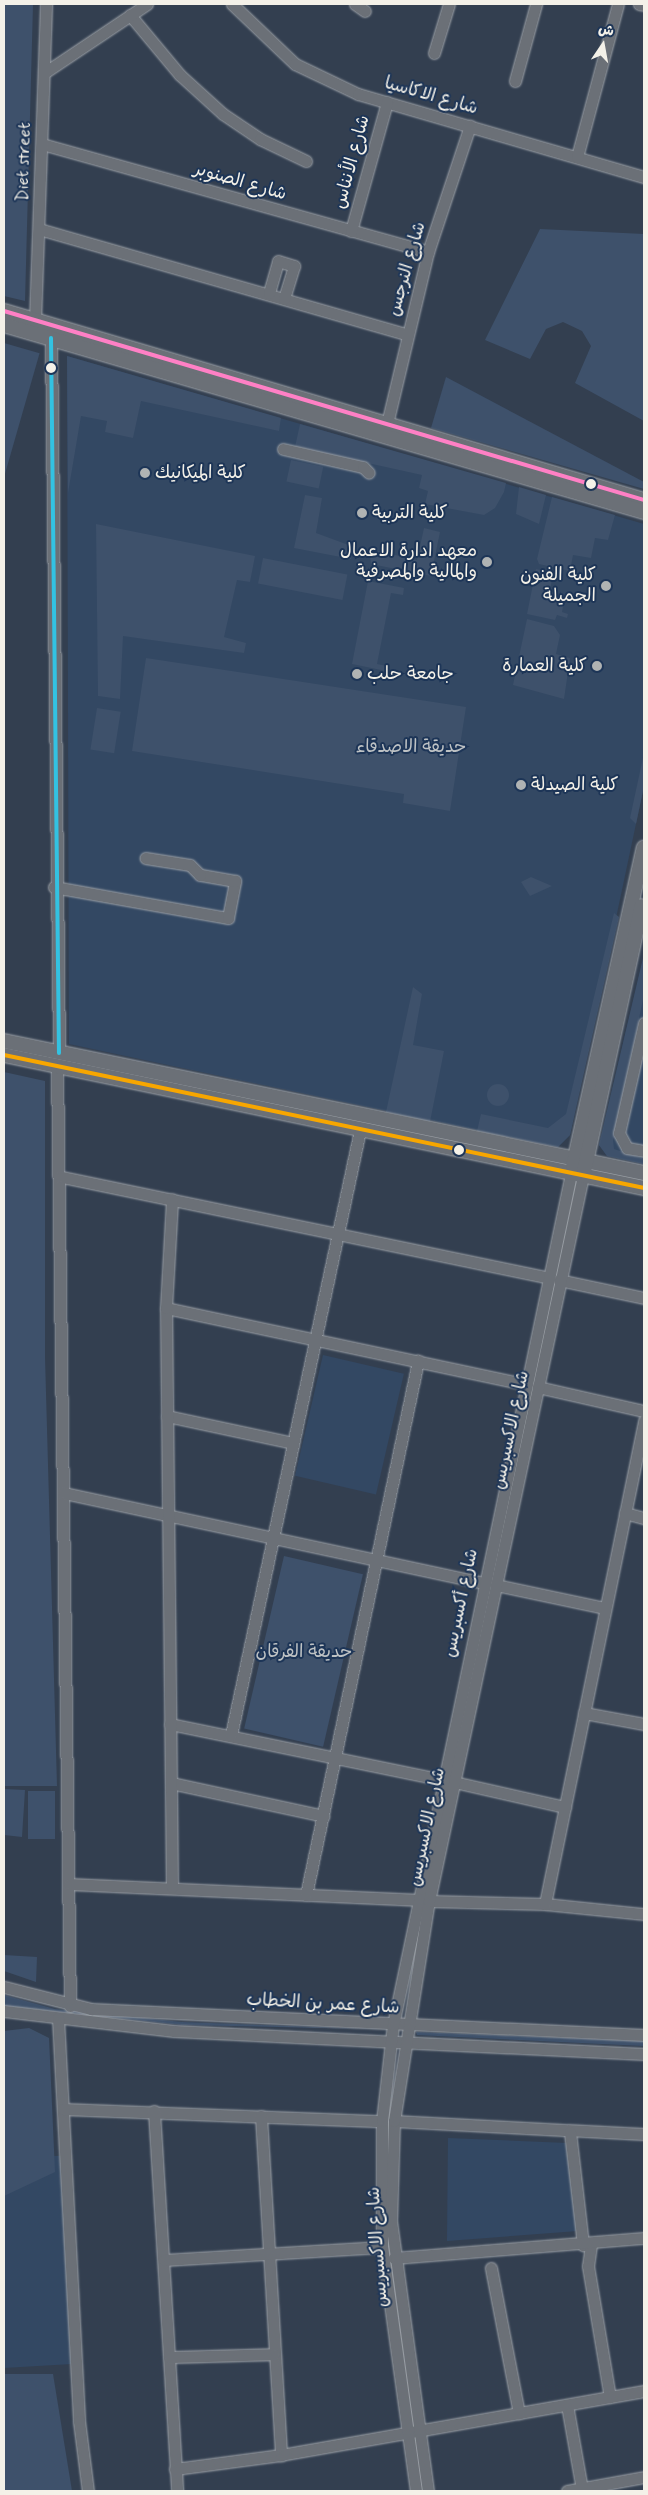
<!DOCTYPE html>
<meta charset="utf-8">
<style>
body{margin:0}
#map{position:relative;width:648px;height:2495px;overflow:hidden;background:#333f50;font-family:Mynerve,"Playpen Sans Arabic",sans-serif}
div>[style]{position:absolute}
.built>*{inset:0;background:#334863;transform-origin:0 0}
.green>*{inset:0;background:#3e516b;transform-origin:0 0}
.round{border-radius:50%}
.roads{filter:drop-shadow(0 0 1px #9ba0a6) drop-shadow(0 0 1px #9ba0a6)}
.minor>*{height:11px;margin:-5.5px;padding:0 5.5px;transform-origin:5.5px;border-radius:5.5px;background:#6b7077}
.major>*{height:14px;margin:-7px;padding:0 7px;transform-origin:7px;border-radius:7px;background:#6b7077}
.bus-1>*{height:4px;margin:-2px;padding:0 2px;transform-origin:2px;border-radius:2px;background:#ff80c5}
.bus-2>*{height:4px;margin:-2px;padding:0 2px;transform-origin:2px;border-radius:2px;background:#f7a600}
.bus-3>*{height:4px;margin:-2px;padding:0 2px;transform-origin:2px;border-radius:2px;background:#33c2e2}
.dots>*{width:14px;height:14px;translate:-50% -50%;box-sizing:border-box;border:2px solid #1d3557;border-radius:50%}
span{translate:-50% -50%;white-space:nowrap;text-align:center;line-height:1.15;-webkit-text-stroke:4px #1d3557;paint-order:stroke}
.street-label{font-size:18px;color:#f4f1e8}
.poi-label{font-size:18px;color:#f4f1e8}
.left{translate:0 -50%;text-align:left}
.right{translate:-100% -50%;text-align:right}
.park-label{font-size:18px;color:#bec2c4}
.frame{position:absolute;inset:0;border:5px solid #f4f1e8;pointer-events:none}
.north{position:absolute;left:578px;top:20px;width:50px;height:50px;-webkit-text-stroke:4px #1d3557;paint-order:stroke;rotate:12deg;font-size:14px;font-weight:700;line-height:20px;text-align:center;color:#f4f1e8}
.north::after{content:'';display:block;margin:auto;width:18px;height:22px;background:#f4f1e8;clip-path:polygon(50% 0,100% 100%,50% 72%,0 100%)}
</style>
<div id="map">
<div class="built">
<div style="clip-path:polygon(67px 356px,644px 524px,644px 786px,570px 1135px,558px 1147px,69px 1044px)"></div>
<div style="clip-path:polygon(644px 955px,644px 1164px,607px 1156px,599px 1145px)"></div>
<div style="left:323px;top:1355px;width:83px;height:124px;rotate:13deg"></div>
<div style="clip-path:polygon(448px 2138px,567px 2143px,578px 2231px,447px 2241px)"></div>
<div style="clip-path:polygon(4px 2156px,61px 2156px,72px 2364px,4px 2368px)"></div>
</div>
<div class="green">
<div style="clip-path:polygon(4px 4px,33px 4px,25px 301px,4px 296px)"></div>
<div style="clip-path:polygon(540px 229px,644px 234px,644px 421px,575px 383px,591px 346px,582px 331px,563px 322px,546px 329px,530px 359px,485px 340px)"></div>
<div style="left:4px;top:343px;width:37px;height:681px;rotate:16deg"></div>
<div style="clip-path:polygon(67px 356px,281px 418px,279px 431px,141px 401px,133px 438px,105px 432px,107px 421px,81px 416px,68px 493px)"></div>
<div style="clip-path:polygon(446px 377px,644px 482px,644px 489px,431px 428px)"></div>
<div style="clip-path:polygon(300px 424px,506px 483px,504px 492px,495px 508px,484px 515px,425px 504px,428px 491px,419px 488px,422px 475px,295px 447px)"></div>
<div style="left:291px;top:460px;width:33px;height:22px;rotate:12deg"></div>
<div style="clip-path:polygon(519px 487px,546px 495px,539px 524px,516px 514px)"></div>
<div style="clip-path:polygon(305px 495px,322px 498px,316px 533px,354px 547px,351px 559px,294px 548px)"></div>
<div style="clip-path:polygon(552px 497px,615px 515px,608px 540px,595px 538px,591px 558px,573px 555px,570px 571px,539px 564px,537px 559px)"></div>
<div style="clip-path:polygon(96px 524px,255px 556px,250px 582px,237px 580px,224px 637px,246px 643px,244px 653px,123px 636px,120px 699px,98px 696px)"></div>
<div style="clip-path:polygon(424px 528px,440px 532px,431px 576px,371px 564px,369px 549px,417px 560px)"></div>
<div style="left:263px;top:558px;width:86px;height:26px;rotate:11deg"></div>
<div style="clip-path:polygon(536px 569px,553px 573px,550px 591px,565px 597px,562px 612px,568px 614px,567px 618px,557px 615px,555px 620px,527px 614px)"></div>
<div style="clip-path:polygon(368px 581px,404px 588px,403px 595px,391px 593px,377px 664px,387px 666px,386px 671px,352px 664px)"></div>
<div style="clip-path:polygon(527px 619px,554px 626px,560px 635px,556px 654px,570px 658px,564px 699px,513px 685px)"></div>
<div style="clip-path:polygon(146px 658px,466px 707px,450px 811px,403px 803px,404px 794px,132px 751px)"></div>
<div style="left:97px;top:708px;width:24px;height:42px;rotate:9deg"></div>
<div style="clip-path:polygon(644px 753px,644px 786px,636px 824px,630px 818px)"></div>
<div style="clip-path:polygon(531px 877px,552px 886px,530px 896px,521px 882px)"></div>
<div style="clip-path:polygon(614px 913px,619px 917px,570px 1135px,558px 1147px,477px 1131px,481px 1114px,548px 1128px,566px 1114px)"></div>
<div style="clip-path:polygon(643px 958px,644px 995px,613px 1140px,614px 1149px,644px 1159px,644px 1164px,607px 1156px,599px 1145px)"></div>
<div style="clip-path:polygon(413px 987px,422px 994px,413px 1045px,444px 1051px,430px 1122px,386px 1112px)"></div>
<div style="clip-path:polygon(4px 1072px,45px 1081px,45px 1357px,57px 1786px,4px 1786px)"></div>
<div class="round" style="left:487px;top:1084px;width:22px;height:22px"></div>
<div style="left:284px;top:1556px;width:81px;height:177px;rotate:13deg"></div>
<div style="clip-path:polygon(4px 1789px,25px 1790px,22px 1837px,4px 1835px)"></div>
<div style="left:28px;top:1791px;width:27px;height:48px"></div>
<div style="clip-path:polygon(4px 1955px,37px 1957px,36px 1982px,4px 1971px)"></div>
<div style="clip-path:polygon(4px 1995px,55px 2009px,182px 2022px,370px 2029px,182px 2025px,4px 2006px)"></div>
<div style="clip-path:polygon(29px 2028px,49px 2038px,55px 2172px,4px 2196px,4px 2031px)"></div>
<div style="clip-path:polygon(416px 2032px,644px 2041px,644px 2046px,417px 2035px)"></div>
<div style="clip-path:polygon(4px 2374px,53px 2374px,72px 2491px,4px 2491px)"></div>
</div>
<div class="roads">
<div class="minor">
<div style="left:232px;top:4px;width:87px;rotate:43.6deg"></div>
<div style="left:295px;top:64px;width:70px;rotate:25.5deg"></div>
<div style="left:358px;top:94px;width:298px;rotate:16.2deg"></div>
<div style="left:355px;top:4px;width:12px;rotate:35deg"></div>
<div style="left:639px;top:4px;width:5px;rotate:11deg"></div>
<div style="left:130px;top:15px;width:78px;rotate:50.2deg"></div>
<div style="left:180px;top:75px;width:58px;rotate:42.2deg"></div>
<div style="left:223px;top:114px;width:45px;rotate:34deg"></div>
<div style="left:260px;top:139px;width:51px;rotate:25.6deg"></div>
<div style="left:434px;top:53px;width:51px;rotate:-73deg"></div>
<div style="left:44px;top:73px;width:124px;rotate:-33.8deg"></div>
<div style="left:515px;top:81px;width:80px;rotate:-74.7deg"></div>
<div style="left:42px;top:144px;width:401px;rotate:15.6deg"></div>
<div style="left:577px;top:157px;width:158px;rotate:-75deg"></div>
<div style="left:39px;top:229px;width:382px;rotate:16deg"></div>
<div style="left:351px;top:231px;width:134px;rotate:-74.4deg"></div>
<div style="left:269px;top:293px;width:33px;rotate:-74deg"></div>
<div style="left:278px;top:261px;width:17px;rotate:17deg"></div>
<div style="left:294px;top:266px;width:34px;rotate:107deg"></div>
<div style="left:35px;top:321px;width:317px;rotate:-88deg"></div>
<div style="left:51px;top:338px;width:715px;rotate:89.36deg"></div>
<div style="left:387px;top:424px;width:177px;rotate:-76.6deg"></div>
<div style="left:428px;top:252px;width:133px;rotate:-71.6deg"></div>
<div style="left:283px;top:449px;width:82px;rotate:12.7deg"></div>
<div style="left:363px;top:467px;width:8px;rotate:45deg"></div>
<div style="left:54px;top:887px;width:177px;rotate:10.1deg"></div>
<div style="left:228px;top:918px;width:38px;rotate:-79deg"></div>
<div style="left:235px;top:881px;width:36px;rotate:-170deg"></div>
<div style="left:200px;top:875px;width:14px;rotate:-135deg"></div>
<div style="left:190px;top:865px;width:45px;rotate:-171deg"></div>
<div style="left:644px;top:1023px;width:113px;rotate:102.8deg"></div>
<div style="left:619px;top:1133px;width:17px;rotate:62deg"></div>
<div style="left:627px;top:1148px;width:17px;rotate:10deg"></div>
<div style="left:57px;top:1068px;width:938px;rotate:89.21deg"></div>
<div style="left:62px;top:1177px;width:496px;rotate:11.7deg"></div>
<div style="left:559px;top:1280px;width:87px;rotate:12deg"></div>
<div style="left:166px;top:1308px;width:367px;rotate:12deg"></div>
<div style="left:538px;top:1387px;width:109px;rotate:12.8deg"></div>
<div style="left:167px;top:1416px;width:129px;rotate:12.1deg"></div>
<div style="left:64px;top:1493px;width:429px;rotate:12.1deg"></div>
<div style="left:625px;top:1513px;width:20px;rotate:15deg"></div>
<div style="left:496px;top:1585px;width:111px;rotate:11.9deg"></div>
<div style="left:584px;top:1713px;width:61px;rotate:10.4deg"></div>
<div style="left:170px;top:1724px;width:279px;rotate:11.6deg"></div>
<div style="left:231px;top:1735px;width:619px;rotate:-77.96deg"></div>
<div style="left:454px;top:1782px;width:114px;rotate:12.7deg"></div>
<div style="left:171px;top:1783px;width:156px;rotate:12.2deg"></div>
<div style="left:69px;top:1884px;width:347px;rotate:2.6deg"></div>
<div style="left:172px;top:1887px;width:579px;rotate:-90.59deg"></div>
<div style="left:166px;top:1308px;width:109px;rotate:-86.8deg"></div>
<div style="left:306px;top:1895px;width:546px;rotate:-78.15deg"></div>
<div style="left:429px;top:1901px;width:116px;rotate:1.5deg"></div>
<div style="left:545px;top:1904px;width:100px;rotate:5.8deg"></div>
<div style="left:545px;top:1904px;width:494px;rotate:-78.4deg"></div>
<div style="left:4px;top:1987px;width:90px;rotate:14.2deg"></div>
<div style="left:91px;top:2009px;width:554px;rotate:2.69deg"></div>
<div style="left:4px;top:2011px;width:171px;rotate:6.7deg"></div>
<div style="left:174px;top:2031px;width:471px;rotate:2.8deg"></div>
<div style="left:58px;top:2018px;width:404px;rotate:87deg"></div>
<div style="left:79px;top:2421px;width:71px;rotate:82.7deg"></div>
<div style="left:63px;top:2109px;width:319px;rotate:2.2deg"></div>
<div style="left:154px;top:2111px;width:381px;rotate:86.5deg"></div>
<div style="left:261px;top:2116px;width:340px;rotate:86.6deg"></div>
<div style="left:394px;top:2121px;width:250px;rotate:3deg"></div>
<div style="left:570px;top:2132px;width:114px;rotate:83.4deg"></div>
<div style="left:591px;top:2245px;width:21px;rotate:98deg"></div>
<div style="left:588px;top:2266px;width:133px;rotate:80.5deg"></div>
<div style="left:394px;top:2258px;width:251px;rotate:-4.6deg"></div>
<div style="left:164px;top:2260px;width:218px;rotate:-3.4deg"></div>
<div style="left:491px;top:2268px;width:148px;rotate:79.1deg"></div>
<div style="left:169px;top:2357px;width:105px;rotate:-1.6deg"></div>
<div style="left:567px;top:2405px;width:85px;rotate:79.9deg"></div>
<div style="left:175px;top:2469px;width:107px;rotate:-7.5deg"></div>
<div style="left:281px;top:2455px;width:369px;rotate:-10deg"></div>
<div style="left:416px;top:2491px;width:246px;rotate:-97.9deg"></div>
<div style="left:382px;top:2247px;width:126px;rotate:-90deg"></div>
<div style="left:382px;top:2121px;width:97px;rotate:-83.5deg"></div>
<div style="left:393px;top:2025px;width:869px;rotate:-78.19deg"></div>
<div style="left:428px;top:2491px;width:272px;rotate:-97.8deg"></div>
<div style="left:391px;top:2222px;width:101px;rotate:-88.3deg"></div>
<div style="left:394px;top:2121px;width:223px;rotate:-81deg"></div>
<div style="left:429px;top:1901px;width:741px;rotate:-78.01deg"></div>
<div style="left:567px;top:2491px;width:78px;rotate:-10.3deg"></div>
</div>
<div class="major">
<div style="left:4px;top:311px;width:667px;rotate:16.45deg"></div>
<div style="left:4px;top:325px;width:667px;rotate:16.29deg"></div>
<div style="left:4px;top:1041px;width:653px;rotate:11.65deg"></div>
<div style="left:4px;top:1055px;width:654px;rotate:11.74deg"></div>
<div style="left:573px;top:1167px;width:327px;rotate:-77.5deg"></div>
<div style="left:584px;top:1171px;width:271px;rotate:-77.7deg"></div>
</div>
</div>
<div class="bus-1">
<div style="left:4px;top:311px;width:667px;rotate:16.45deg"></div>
</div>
<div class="bus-2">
<div style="left:4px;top:1055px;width:654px;rotate:11.74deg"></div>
</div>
<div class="bus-3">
<div style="left:51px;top:338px;width:715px;rotate:89.36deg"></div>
</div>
<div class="dots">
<div style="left:51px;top:368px;background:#f4f1e8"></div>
<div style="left:145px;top:473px;background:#b0b3b3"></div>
<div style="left:591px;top:484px;background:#f4f1e8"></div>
<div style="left:362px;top:513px;background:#b0b3b3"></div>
<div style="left:487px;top:562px;background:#b0b3b3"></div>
<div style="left:606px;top:586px;background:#b0b3b3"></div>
<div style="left:597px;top:666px;background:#b0b3b3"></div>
<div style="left:357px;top:674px;background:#b0b3b3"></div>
<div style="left:521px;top:785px;background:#b0b3b3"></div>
<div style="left:459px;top:1150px;background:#f4f1e8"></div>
</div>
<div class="street-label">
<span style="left:431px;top:96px;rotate:16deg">شارع الاكاسيا</span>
<span style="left:24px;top:162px;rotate:-88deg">Diet street</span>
<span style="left:352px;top:162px;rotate:-75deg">شارع الأنناس</span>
<span style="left:240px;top:182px;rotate:16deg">شارع الصنوبر</span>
<span style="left:407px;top:269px;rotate:-74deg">شارع النرجس</span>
<span style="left:511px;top:1430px;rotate:-78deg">شارع الاكسبريس</span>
<span style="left:461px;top:1603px;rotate:-78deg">شارع أكسبريس</span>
<span style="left:427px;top:1827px;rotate:-78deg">شارع الاكسبريس</span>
<span style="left:323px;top:2004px;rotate:3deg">شارع عمر بن الخطاب</span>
<span style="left:378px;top:2247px;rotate:-94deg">شارع الاكسبريس</span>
</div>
<div class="poi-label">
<span class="left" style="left:155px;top:473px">كلية الميكانيك</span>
<span class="left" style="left:372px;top:513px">كلية التربية</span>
<span class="right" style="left:477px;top:562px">معهد ادارة الاعمال<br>والمالية والمصرفية</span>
<span class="right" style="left:596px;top:586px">كلية الفنون<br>الجميلة</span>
<span class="right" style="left:587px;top:666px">كلية العمارة</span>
<span class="left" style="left:367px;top:674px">جامعة حلب</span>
<span class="left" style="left:531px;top:785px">كلية الصيدلة</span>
</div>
<div class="park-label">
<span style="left:411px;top:747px">حديقة الاصدقاء</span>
<span style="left:304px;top:1652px">حديقة الفرقان</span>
</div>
<div class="frame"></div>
<div class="north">ش</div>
</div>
